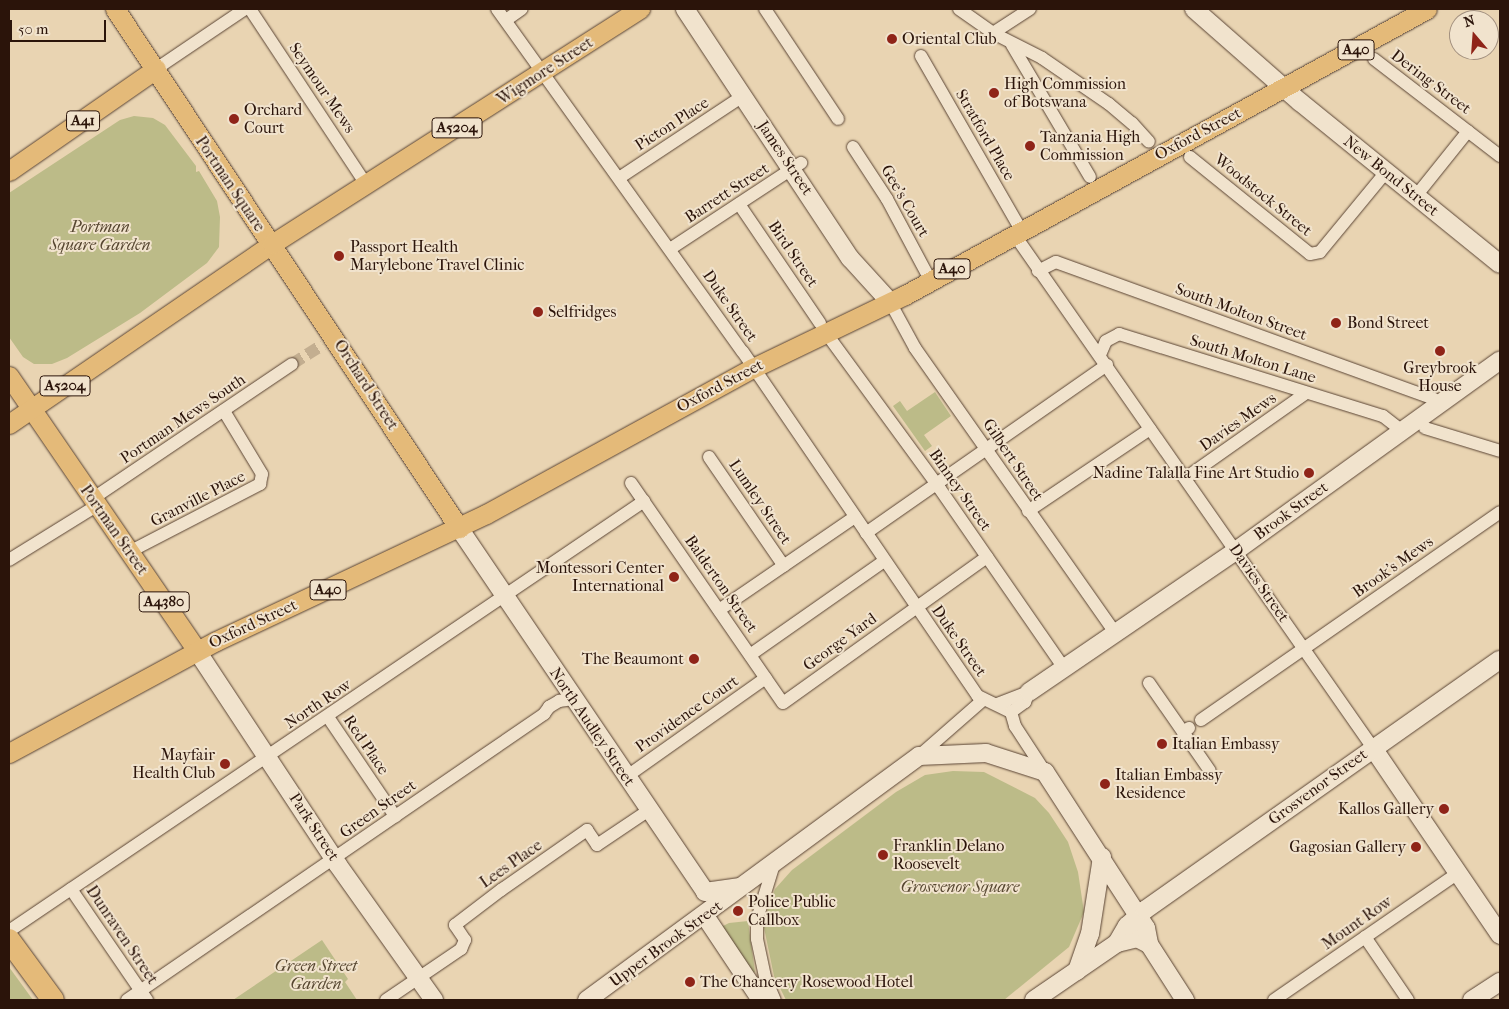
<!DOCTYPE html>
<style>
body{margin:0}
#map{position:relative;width:1509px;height:1009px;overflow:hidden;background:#e9d4b2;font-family:"IM FELL French Canon",serif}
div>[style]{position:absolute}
.green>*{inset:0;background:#bcbb88}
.street-tunnel>*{height:12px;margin-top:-6px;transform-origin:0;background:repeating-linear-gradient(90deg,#c3ae90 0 12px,transparent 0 18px)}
.roads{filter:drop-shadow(0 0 1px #5a4434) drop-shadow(0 0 1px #5a4434)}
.street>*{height:12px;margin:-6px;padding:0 6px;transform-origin:6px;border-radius:6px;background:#f1e3cd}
.secondary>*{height:18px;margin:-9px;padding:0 9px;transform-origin:9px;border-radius:9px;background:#f1e3cd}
.primary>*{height:19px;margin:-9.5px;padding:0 9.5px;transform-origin:9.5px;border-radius:9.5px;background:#e4ba79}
.highway>*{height:22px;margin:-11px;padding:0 11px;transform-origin:11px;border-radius:11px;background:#e4ba79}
.dots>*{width:14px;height:14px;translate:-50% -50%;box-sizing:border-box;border:2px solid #f1e3cd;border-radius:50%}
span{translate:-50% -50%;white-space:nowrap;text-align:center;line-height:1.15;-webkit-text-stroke:4px #f1e3cd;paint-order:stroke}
.shield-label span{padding:1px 4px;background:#f1e3cd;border:1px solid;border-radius:4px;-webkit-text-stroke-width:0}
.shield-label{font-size:15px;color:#2b140a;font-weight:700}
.poi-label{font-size:16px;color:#2b140a}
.left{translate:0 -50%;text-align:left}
.right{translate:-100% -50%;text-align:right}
.street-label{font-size:16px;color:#2b140a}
.park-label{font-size:16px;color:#564630;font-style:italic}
.frame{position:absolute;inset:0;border:10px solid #2b140a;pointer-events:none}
.north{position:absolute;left:1449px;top:10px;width:50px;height:50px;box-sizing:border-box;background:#f1e3cd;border:1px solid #a2907f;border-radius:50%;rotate:342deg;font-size:14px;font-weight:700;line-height:20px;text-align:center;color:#2b140a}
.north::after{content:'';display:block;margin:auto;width:18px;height:22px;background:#8f2418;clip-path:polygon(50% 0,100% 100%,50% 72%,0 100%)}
.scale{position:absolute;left:10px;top:20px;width:96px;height:22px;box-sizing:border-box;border:2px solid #2b140a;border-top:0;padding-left:6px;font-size:15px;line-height:18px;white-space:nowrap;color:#2b140a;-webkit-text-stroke:4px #f1e3cd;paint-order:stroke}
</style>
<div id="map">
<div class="green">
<div style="clip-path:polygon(134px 116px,153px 118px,165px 125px,196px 166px,196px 172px,199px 171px,217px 201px,220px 217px,219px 247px,207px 263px,140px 313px,67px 358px,52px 364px,34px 364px,23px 357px,9px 337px,9px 193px,120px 120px)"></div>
<div style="clip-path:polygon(935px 392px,951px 416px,924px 435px,932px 446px,925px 451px,893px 406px,900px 401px,907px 411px)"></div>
<div style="clip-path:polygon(953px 771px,984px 772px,1035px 798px,1049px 813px,1068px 842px,1078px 872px,1084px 912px,1069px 947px,1004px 1000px,786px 1000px,774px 976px,763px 923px,775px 889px,792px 870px,896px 792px,925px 775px)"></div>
<div style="clip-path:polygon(748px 921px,755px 972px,752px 974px,721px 927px,729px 923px)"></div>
<div style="clip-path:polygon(322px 940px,348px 979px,345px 982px,357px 1000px,233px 1000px)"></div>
<div style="clip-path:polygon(9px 967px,33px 1000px,10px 1000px)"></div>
</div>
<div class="street-tunnel">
<div style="left:292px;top:364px;width:36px;rotate:-32deg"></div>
</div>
<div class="roads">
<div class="street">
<div style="left:250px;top:9px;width:212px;rotate:56.5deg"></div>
<div style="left:497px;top:9px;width:422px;rotate:54.4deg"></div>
<div style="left:743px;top:352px;width:417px;rotate:55.7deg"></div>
<div style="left:978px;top:696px;width:37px;rotate:26deg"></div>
<div style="left:765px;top:9px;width:132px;rotate:56.4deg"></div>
<div style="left:959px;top:9px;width:42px;rotate:35.2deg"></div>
<div style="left:993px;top:33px;width:55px;rotate:27deg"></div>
<div style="left:1042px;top:58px;width:81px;rotate:34.5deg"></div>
<div style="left:1109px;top:104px;width:30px;rotate:40deg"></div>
<div style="left:1132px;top:123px;width:25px;rotate:48deg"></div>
<div style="left:506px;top:20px;width:19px;rotate:-35deg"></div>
<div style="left:993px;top:33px;width:44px;rotate:-33deg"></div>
<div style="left:1012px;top:45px;width:153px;rotate:59.4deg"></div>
<div style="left:921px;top:56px;width:201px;rotate:60.1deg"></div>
<div style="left:1374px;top:59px;width:159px;rotate:37.6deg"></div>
<div style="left:156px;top:69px;width:107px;rotate:-34deg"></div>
<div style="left:853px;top:147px;width:62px;rotate:56.8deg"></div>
<div style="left:887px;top:199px;width:83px;rotate:61.9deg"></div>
<div style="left:1190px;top:157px;width:154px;rotate:38.9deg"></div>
<div style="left:1310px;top:254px;width:10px;rotate:-11deg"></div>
<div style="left:1320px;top:252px;width:104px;rotate:-50.5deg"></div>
<div style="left:619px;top:178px;width:149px;rotate:-33.5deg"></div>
<div style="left:1416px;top:196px;width:83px;rotate:-51.3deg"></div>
<div style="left:739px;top:204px;width:144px;rotate:55.8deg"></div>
<div style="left:1014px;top:234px;width:627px;rotate:55.07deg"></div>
<div style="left:670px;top:249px;width:157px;rotate:-33.3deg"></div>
<div style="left:1038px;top:271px;width:20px;rotate:-27deg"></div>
<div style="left:1056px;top:262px;width:402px;rotate:19.9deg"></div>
<div style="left:890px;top:302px;width:52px;rotate:61.5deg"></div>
<div style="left:915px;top:348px;width:348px;rotate:54.9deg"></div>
<div style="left:826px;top:333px;width:193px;rotate:53.8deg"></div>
<div style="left:940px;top:489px;width:218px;rotate:55.3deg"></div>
<div style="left:1100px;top:355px;width:15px;rotate:-67deg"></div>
<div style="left:1106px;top:341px;width:15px;rotate:-28deg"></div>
<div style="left:1119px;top:334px;width:276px;rotate:17.3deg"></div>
<div style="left:1383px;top:416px;width:24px;rotate:38deg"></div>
<div style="left:1425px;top:428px;width:78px;rotate:17deg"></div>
<div style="left:709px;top:457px;width:132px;rotate:55.5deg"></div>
<div style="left:1187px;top:477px;width:146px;rotate:-35.2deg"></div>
<div style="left:631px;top:483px;width:267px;rotate:55.4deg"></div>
<div style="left:783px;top:703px;width:251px;rotate:-35.6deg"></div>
<div style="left:92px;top:499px;width:241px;rotate:-34deg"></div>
<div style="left:1028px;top:511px;width:147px;rotate:-33.9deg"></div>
<div style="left:866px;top:533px;width:294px;rotate:-34.9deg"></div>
<div style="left:129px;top:552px;width:148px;rotate:-27.4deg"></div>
<div style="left:260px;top:484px;width:10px;rotate:-79deg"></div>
<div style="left:262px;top:474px;width:74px;rotate:-121.1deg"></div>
<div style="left:9px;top:560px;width:102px;rotate:-31.8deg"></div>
<div style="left:719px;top:610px;width:165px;rotate:-34.4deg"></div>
<div style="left:750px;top:655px;width:164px;rotate:-35deg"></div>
<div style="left:1149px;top:683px;width:60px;rotate:55.2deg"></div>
<div style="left:997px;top:704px;width:34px;rotate:-21deg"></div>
<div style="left:1029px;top:692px;width:11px;rotate:112deg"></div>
<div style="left:1025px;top:702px;width:17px;rotate:144deg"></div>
<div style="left:1011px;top:712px;width:15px;rotate:74deg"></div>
<div style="left:1015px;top:726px;width:55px;rotate:56.9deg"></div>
<div style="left:328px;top:717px;width:120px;rotate:55.9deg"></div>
<div style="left:1201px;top:720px;width:364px;rotate:-34.8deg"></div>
<div style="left:1189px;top:728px;width:7px;rotate:146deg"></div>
<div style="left:1183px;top:732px;width:47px;rotate:55.3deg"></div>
<div style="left:919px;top:756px;width:85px;rotate:-41.2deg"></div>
<div style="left:626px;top:777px;width:171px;rotate:-35.3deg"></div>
<div style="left:775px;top:861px;width:61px;rotate:107.2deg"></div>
<div style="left:757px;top:919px;width:20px;rotate:90deg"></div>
<div style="left:757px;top:939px;width:39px;rotate:78deg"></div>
<div style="left:765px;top:977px;width:25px;rotate:67deg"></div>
<div style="left:71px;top:889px;width:135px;rotate:55.6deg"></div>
<div style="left:9px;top:931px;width:767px;rotate:-34.1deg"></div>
<div style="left:1365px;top:937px;width:76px;rotate:55.7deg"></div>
<div style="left:127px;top:1000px;width:506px;rotate:-34.44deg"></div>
<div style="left:544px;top:714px;width:9px;rotate:-54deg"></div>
<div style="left:549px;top:707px;width:12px;rotate:-31deg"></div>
<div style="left:559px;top:701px;width:14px;rotate:-8deg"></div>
<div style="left:386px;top:1000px;width:91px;rotate:-34.2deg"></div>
<div style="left:461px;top:949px;width:10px;rotate:-66deg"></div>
<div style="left:465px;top:940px;width:18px;rotate:-124deg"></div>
<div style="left:455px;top:925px;width:58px;rotate:-37.3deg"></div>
<div style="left:501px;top:890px;width:105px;rotate:-34.9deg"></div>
<div style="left:587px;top:830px;width:18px;rotate:56deg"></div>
<div style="left:597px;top:845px;width:63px;rotate:-33.9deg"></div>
<div style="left:1274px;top:1000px;width:224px;rotate:-34.6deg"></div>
</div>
<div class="secondary">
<div style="left:685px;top:9px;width:299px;rotate:56.5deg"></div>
<div style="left:850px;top:258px;width:59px;rotate:47.7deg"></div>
<div style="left:1194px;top:9px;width:141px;rotate:41.3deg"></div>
<div style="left:1300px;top:102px;width:257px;rotate:39deg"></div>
<div style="left:459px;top:528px;width:439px;rotate:55.9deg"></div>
<div style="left:705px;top:892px;width:34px;rotate:-8deg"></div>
<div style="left:197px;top:651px;width:256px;rotate:56.6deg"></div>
<div style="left:338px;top:865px;width:166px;rotate:54.6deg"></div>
<div style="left:1029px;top:692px;width:252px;rotate:-34.3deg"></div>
<div style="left:1237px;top:550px;width:324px;rotate:-35.8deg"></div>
<div style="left:1373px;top:748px;width:226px;rotate:55.8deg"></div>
<div style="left:705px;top:916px;width:101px;rotate:56.3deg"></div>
<div style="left:1117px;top:943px;width:21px;rotate:-14deg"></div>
<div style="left:1137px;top:938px;width:13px;rotate:27deg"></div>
<div style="left:1149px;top:944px;width:67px;rotate:57.3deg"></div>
<div style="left:1077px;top:971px;width:39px;rotate:-71deg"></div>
<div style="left:1090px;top:934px;width:78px;rotate:-81.1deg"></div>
<div style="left:587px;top:1000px;width:412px;rotate:-36.3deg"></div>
<div style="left:919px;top:756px;width:67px;rotate:-2.6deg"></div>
<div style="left:986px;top:753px;width:62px;rotate:17.9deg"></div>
<div style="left:1045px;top:772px;width:186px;rotate:57.1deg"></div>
<div style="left:1146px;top:928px;width:16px;rotate:79deg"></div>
<div style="left:1034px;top:1000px;width:101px;rotate:-34.5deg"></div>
<div style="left:1117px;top:943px;width:20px;rotate:-60deg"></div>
<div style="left:1127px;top:926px;width:24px;rotate:-42deg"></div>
<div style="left:1145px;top:910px;width:434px;rotate:-35.2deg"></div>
<div style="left:1472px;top:1000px;width:33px;rotate:-33deg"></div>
</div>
<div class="primary">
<div style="left:115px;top:9px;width:623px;rotate:56.46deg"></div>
<div style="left:9px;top:171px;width:179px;rotate:-34.8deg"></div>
<div style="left:9px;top:376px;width:333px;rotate:55.6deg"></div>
<div style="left:9px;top:424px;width:319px;rotate:-34.4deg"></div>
<div style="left:272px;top:244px;width:437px;rotate:-32.6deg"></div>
<div style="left:9px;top:753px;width:235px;rotate:-28.4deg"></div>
<div style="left:216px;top:641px;width:298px;rotate:-25.2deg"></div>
<div style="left:486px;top:514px;width:304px;rotate:-28.7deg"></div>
<div style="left:753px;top:368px;width:169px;rotate:-25.7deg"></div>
<div style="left:905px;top:295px;width:595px;rotate:-28.72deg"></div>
</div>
<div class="highway">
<div style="left:9px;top:940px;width:74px;rotate:53.7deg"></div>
</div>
</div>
<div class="dots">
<div style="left:892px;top:39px;background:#8f2418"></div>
<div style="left:994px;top:93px;background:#8f2418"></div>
<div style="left:234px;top:119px;background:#8f2418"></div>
<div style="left:1030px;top:146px;background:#8f2418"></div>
<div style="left:339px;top:256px;background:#8f2418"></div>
<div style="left:538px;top:312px;background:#8f2418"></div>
<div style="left:1336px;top:323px;background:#8f2418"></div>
<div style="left:1440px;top:351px;background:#8f2418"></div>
<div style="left:1309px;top:473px;background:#8f2418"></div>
<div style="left:674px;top:577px;background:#8f2418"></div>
<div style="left:694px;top:659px;background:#8f2418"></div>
<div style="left:1162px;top:744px;background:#8f2418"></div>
<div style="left:225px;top:764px;background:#8f2418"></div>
<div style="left:1105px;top:784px;background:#8f2418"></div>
<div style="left:1444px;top:809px;background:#8f2418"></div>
<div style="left:1416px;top:847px;background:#8f2418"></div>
<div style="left:883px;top:855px;background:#8f2418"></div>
<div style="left:738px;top:911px;background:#8f2418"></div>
<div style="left:690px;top:982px;background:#8f2418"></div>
</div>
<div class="shield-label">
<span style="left:1356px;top:50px">A40</span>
<span style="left:83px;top:121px">A41</span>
<span style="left:457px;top:128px">A5204</span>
<span style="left:952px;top:269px">A40</span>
<span style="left:65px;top:386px">A5204</span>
<span style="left:328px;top:590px">A40</span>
<span style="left:164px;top:602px">A4380</span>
</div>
<div class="poi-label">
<span class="left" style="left:902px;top:39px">Oriental Club</span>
<span class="left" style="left:1004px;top:93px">High Commission<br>of Botswana</span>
<span class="left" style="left:244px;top:119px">Orchard<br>Court</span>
<span class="left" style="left:1040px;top:146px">Tanzania High<br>Commission</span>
<span class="left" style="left:350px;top:256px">Passport Health<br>Marylebone Travel Clinic</span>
<span class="left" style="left:548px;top:312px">Selfridges</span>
<span class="left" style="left:1347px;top:323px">Bond Street</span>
<span style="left:1440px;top:377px">Greybrook<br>House</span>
<span class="right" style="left:1299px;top:473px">Nadine Talalla Fine Art Studio</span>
<span class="right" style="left:664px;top:577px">Montessori Center<br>International</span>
<span class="right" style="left:684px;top:659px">The Beaumont</span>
<span class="left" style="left:1172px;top:744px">Italian Embassy</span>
<span class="right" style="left:215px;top:764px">Mayfair<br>Health Club</span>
<span class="left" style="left:1115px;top:784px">Italian Embassy<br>Residence</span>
<span class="right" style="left:1434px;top:809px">Kallos Gallery</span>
<span class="left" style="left:893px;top:855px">Franklin Delano<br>Roosevelt</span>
<span class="right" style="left:1406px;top:847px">Gagosian Gallery</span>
<span class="left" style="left:748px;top:911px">Police Public<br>Callbox</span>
<span class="left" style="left:700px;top:982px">The Chancery Rosewood Hotel</span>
</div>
<div class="street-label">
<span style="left:545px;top:71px;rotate:-33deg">Wigmore Street</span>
<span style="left:1431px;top:82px;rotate:37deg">Dering Street</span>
<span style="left:322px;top:88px;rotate:56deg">Seymour Mews</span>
<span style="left:672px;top:124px;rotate:-33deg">Picton Place</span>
<span style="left:1198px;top:134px;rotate:-28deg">Oxford Street</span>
<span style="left:985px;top:135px;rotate:60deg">Stratford Place</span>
<span style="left:785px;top:158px;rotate:56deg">James Street</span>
<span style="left:1391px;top:176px;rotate:39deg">New Bond Street</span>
<span style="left:230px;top:184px;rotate:56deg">Portman Square</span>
<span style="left:727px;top:193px;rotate:-33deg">Barrett Street</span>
<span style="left:1263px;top:195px;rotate:39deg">Woodstock Street</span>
<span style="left:905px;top:201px;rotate:60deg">Gee's Court</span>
<span style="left:793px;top:254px;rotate:56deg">Bird Street</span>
<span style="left:730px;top:306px;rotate:55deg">Duke Street</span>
<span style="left:1241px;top:312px;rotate:20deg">South Molton Street</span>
<span style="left:1253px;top:359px;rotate:17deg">South Molton Lane</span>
<span style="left:366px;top:385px;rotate:57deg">Orchard Street</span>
<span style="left:720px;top:386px;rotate:-28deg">Oxford Street</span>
<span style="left:183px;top:419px;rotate:-34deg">Portman Mews South</span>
<span style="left:1238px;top:422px;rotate:-35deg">Davies Mews</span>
<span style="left:1013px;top:460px;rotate:56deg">Gilbert Street</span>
<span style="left:960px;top:490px;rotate:55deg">Binney Street</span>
<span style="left:198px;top:499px;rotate:-27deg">Granville Place</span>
<span style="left:760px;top:502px;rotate:56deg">Lumley Street</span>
<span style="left:1291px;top:511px;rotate:-36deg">Brook Street</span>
<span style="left:114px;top:530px;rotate:55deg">Portman Street</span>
<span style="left:1393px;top:567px;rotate:-35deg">Brook's Mews</span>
<span style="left:1259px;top:583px;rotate:55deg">Davies Street</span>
<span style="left:721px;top:584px;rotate:55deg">Balderton Street</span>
<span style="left:253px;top:624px;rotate:-25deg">Oxford Street</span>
<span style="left:959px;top:641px;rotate:55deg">Duke Street</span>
<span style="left:840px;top:642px;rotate:-36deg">George Yard</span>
<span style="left:318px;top:704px;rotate:-34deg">North Row</span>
<span style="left:687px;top:714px;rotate:-35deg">Providence Court</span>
<span style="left:592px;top:727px;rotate:56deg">North Audley Street</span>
<span style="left:366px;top:745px;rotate:56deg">Red Place</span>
<span style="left:1318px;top:787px;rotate:-36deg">Grosvenor Street</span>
<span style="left:378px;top:809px;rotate:-35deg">Green Street</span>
<span style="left:314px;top:827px;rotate:57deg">Park Street</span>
<span style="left:511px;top:864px;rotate:-35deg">Lees Place</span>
<span style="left:1357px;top:923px;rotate:-35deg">Mount Row</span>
<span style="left:122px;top:935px;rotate:56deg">Dunraven Street</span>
<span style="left:666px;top:944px;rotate:-36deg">Upper Brook Street</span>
</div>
<div class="park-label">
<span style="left:100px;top:236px">Portman<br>Square Garden</span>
<span style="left:960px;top:887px">Grosvenor Square</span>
<span style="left:316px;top:975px">Green Street<br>Garden</span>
</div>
<div class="frame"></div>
<div class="north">N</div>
<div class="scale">50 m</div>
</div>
